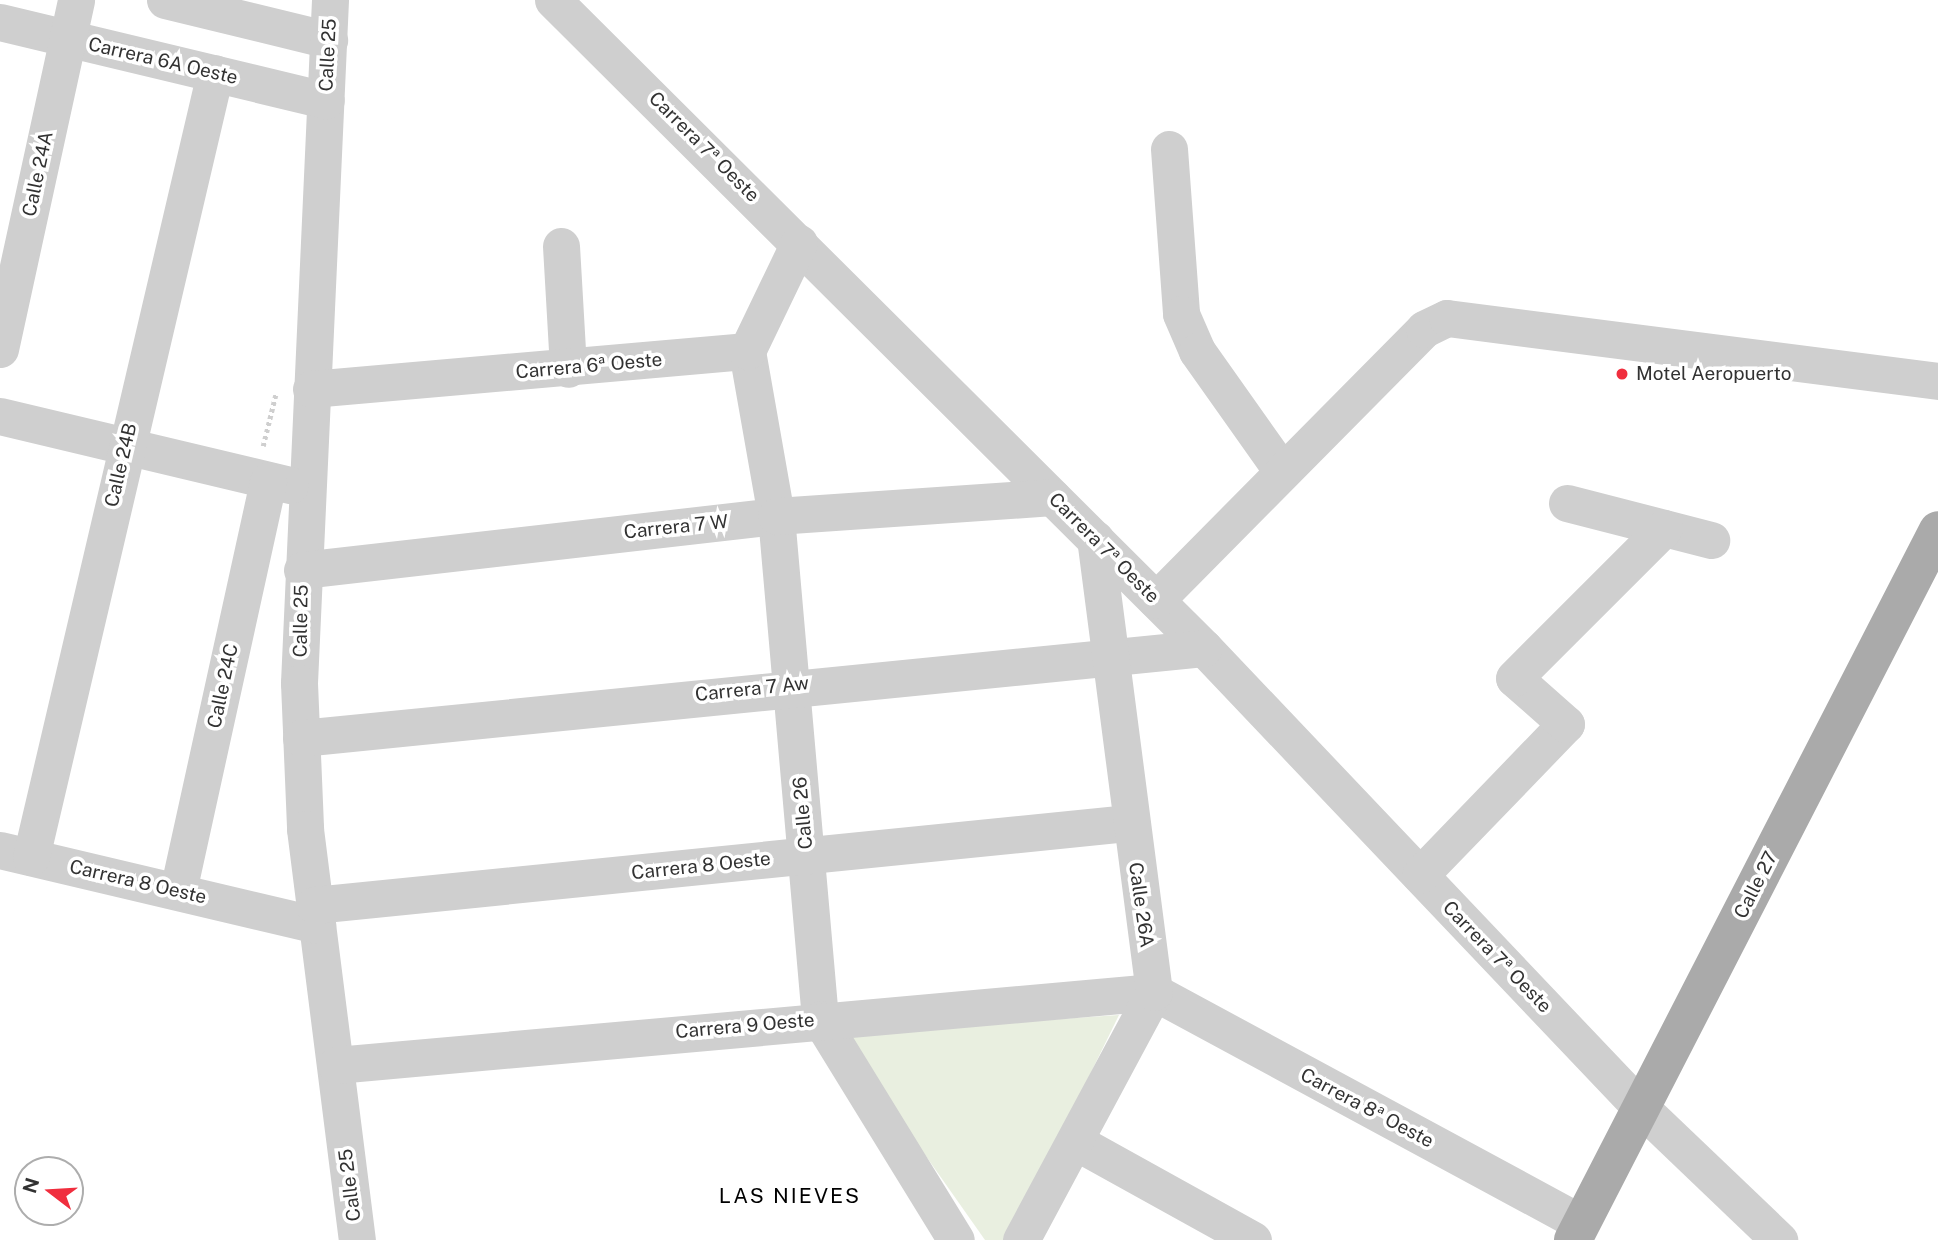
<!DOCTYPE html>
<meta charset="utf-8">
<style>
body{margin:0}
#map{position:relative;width:1938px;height:1240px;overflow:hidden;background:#fff;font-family:"Public Sans",sans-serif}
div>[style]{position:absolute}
.green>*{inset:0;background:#e9efe0}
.path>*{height:4.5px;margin-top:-2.25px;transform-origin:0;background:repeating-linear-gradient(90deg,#cfcfcf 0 3.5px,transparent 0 7px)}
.minor>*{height:37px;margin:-18.5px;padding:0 18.5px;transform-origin:18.5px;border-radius:18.5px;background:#cfcfcf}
.major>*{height:38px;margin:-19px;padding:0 19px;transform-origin:19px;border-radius:19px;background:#aaa}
.dots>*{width:19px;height:19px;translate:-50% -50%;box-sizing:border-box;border:4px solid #fff;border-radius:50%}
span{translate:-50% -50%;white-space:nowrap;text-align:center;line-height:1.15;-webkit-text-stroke:7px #fff;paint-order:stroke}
.street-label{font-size:19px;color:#323232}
.poi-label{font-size:19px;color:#323232}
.left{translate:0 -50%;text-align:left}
.neighbourhood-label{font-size:21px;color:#000;letter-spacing:2px}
.north{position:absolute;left:14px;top:1156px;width:70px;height:70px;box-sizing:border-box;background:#fff;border:2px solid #adadad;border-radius:50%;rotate:287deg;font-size:19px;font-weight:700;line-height:28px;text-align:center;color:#323232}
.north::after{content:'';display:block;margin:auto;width:24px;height:32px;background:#f02e3e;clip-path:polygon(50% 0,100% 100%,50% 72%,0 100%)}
</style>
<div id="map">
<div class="green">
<div style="clip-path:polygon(1119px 1015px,1009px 1240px,985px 1240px,840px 1034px)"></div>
</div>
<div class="path">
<div style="left:263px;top:446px;width:55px;rotate:-76.2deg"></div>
</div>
<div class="minor">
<div style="left:165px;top:0;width:169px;rotate:13.7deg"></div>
<div style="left:330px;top:0;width:684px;rotate:92.6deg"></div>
<div style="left:299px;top:683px;width:146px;rotate:87.6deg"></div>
<div style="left:305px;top:829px;width:414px;rotate:82.8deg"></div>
<div style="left:553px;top:0;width:919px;rotate:44.87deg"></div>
<div style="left:1204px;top:648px;width:636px;rotate:46.47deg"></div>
<div style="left:1642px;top:1109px;width:190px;rotate:43.7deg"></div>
<div style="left:0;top:22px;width:335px;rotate:13.5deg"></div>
<div style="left:1169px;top:149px;width:165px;rotate:85.8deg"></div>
<div style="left:1181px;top:314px;width:40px;rotate:66.6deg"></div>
<div style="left:1197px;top:351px;width:147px;rotate:54.7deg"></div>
<div style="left:561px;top:246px;width:123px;rotate:86.7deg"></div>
<div style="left:0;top:349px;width:357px;rotate:-77.7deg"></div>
<div style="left:747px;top:351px;width:168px;rotate:80deg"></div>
<div style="left:776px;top:516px;width:505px;rotate:85deg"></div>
<div style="left:820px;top:1019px;width:259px;rotate:58.4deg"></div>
<div style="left:311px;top:389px;width:438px;rotate:-5deg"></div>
<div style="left:747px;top:351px;width:120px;rotate:-64.3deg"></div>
<div style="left:0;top:416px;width:298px;rotate:13.4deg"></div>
<div style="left:1567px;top:503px;width:149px;rotate:14.4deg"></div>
<div style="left:302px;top:570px;width:477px;rotate:-6.5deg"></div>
<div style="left:776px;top:516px;width:277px;rotate:-3.9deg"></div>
<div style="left:1156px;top:600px;width:381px;rotate:-45.3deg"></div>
<div style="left:1424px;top:329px;width:25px;rotate:-26deg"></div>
<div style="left:1447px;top:318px;width:495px;rotate:7.3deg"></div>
<div style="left:301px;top:738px;width:907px;rotate:-5.69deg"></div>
<div style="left:0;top:850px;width:326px;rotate:13.3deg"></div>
<div style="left:31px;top:857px;width:805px;rotate:-76.79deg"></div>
<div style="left:1420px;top:875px;width:210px;rotate:-46deg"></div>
<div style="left:1566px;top:724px;width:69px;rotate:-138.5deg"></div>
<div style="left:1514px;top:678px;width:212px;rotate:-45deg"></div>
<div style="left:178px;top:891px;width:420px;rotate:-77.6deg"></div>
<div style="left:314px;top:905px;width:819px;rotate:-5.75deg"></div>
<div style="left:1154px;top:992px;width:485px;rotate:28.4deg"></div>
<div style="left:336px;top:1065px;width:821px;rotate:-5.1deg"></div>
<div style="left:1078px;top:1143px;width:200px;rotate:29deg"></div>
<div style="left:1021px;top:1240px;width:281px;rotate:-61.8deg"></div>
<div style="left:1154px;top:992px;width:457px;rotate:-97.4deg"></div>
</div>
<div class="major">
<div style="left:1573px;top:1240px;width:798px;rotate:-62.79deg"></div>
</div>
<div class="dots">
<div style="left:1622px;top:374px;background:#f02e3e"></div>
</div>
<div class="street-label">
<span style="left:328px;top:55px;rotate:-87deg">Calle 25</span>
<span style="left:163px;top:61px;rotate:13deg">Carrera 6A Oeste</span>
<span style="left:704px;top:147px;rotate:45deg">Carrera 7ª Oeste</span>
<span style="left:38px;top:174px;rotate:-78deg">Calle 24A</span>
<span style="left:589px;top:366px;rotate:-5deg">Carrera 6ª Oeste</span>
<span style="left:121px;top:465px;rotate:-77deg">Calle 24B</span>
<span style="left:676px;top:527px;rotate:-6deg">Carrera 7 W</span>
<span style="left:1104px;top:548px;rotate:45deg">Carrera 7ª Oeste</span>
<span style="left:301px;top:621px;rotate:-89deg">Calle 25</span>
<span style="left:223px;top:686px;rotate:-78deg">Calle 24C</span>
<span style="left:752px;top:689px;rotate:-6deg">Carrera 7 Aw</span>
<span style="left:803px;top:813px;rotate:-95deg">Calle 26</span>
<span style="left:701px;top:866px;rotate:-6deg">Carrera 8 Oeste</span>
<span style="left:138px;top:882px;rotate:13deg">Carrera 8 Oeste</span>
<span style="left:1756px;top:885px;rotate:-63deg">Calle 27</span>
<span style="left:1141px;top:905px;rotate:82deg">Calle 26A</span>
<span style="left:1497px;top:957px;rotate:46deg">Carrera 7ª Oeste</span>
<span style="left:745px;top:1026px;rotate:-5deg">Carrera 9 Oeste</span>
<span style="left:1367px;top:1108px;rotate:28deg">Carrera 8ª Oeste</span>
<span style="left:350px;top:1185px;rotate:-97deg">Calle 25</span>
</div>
<div class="poi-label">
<span class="left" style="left:1636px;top:374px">Motel Aeropuerto</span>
</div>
<div class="neighbourhood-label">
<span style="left:790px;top:1196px">LAS NIEVES</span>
</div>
<div class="north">N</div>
</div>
